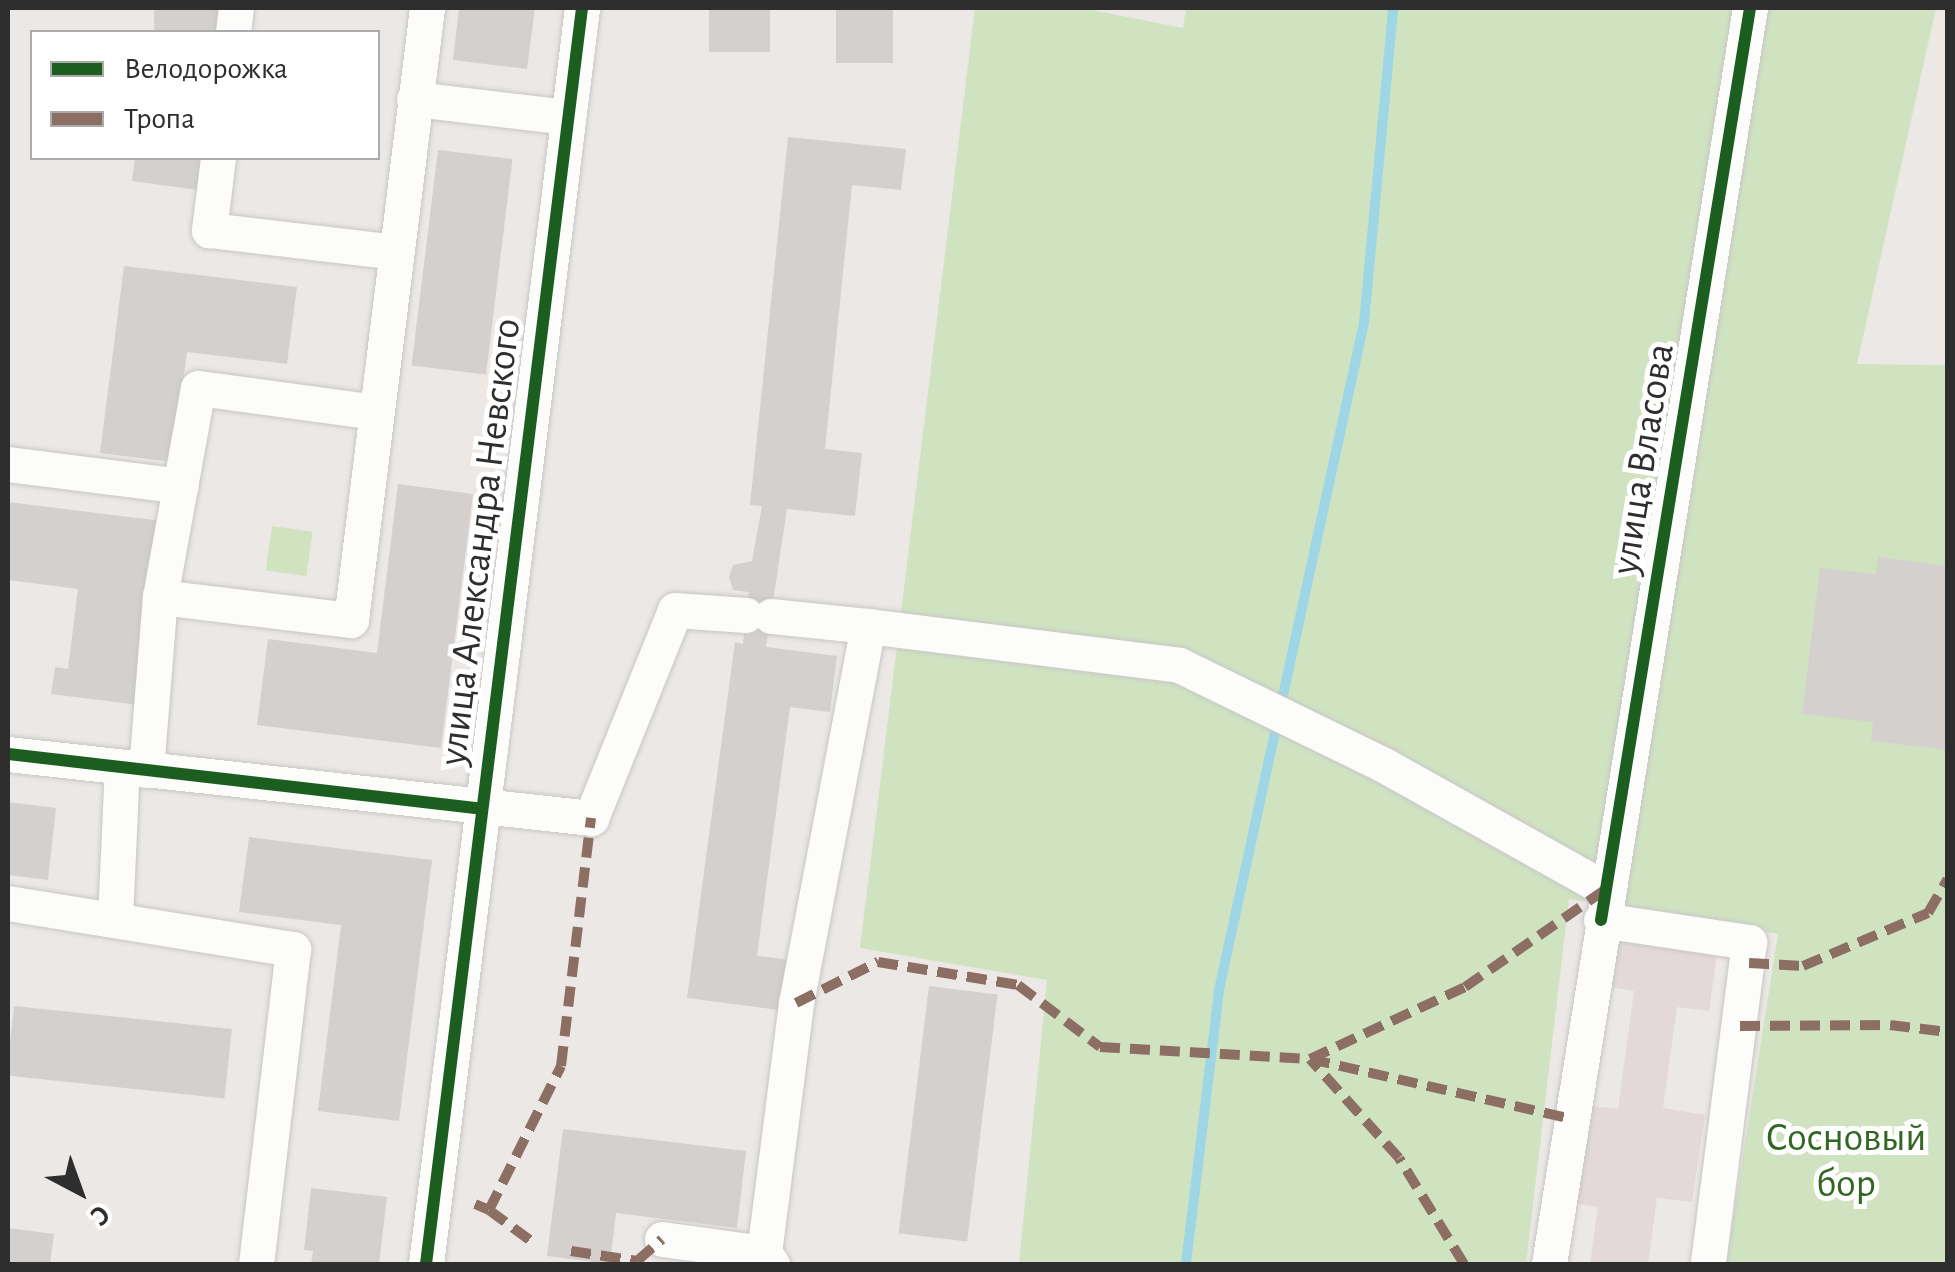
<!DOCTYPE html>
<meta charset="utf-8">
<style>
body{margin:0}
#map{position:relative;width:1955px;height:1272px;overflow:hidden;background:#ebe8e5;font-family:"Alegreya Sans",sans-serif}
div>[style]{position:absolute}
.medical>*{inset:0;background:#e3d9d8}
.green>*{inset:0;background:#d0e3c1;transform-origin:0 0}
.stream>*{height:10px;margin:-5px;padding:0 5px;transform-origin:5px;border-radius:5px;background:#9fd6e6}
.building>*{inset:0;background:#d3d0ce;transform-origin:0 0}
.roads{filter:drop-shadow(0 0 2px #c8c6c7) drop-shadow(0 0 2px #c8c6c7)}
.minor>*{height:35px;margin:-17.5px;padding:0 17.5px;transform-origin:17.5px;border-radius:17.5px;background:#fcfcfb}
.quiet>*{height:10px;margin-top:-5px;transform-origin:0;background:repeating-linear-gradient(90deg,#8d6e63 0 20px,transparent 0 30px)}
.cycleway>*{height:12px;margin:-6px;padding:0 6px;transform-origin:6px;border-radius:6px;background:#1b5e20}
span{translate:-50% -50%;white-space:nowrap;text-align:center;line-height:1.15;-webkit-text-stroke:10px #fff;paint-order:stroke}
.street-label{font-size:40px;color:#2e2e2e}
.park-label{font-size:40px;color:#326722}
.frame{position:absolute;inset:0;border:10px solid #2e2e2e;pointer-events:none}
.legend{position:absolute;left:30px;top:30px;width:350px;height:130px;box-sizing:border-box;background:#fff;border:2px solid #ababab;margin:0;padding:12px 18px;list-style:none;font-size:30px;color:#2e2e2e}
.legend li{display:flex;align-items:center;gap:20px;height:50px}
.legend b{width:50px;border:2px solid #ababab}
.north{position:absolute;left:30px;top:1142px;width:100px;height:100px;-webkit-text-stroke:8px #fff;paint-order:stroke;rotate:139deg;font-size:28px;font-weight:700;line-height:40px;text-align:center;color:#2e2e2e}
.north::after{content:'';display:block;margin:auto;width:35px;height:45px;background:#2e2e2e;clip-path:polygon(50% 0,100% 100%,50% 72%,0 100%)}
</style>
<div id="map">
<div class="medical">
<div style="clip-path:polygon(1612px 940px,1717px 954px,1709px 1011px,1677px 1007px,1663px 1108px,1705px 1115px,1692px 1202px,1657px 1198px,1648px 1264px,1590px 1264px,1598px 1207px,1570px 1203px,1583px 1105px,1618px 1109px,1634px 991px,1605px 986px)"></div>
</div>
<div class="green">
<div style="clip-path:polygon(975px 8px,1082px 8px,1183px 28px,1186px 8px,1936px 8px,1857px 364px,1947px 365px,1947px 1264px,1726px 1264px,1778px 934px,1569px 899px,1526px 1264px,1019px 1264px,1047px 980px,860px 948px)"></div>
<div style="left:272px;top:526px;width:41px;height:45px;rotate:8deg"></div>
</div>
<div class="stream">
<div style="left:1186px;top:1264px;width:276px;rotate:-83.1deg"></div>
<div style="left:1219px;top:990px;width:683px;rotate:-77.74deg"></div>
<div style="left:1364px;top:323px;width:316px;rotate:-84.7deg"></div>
</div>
<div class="building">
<div style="left:154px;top:8px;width:74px;height:24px"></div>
<div style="clip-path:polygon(459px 8px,535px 8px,527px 69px,453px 60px)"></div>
<div style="left:709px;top:8px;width:61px;height:44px"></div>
<div style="left:836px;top:8px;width:57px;height:55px"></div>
<div style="clip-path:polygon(788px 137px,906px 149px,901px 190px,852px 185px,825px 449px,862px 453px,855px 516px,787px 509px,766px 647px,837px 656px,830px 712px,790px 707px,757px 956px,792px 960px,786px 1011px,687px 998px,735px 642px,743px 644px,749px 592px,733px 590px,729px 577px,733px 565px,752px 561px,762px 506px,750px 505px)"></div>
<div style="left:438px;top:150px;width:75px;height:217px;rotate:7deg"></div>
<div style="clip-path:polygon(135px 158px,209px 158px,205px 191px,132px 181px)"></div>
<div style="clip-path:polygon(124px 266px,297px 287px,287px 364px,187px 352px,173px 462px,100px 453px)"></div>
<div style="clip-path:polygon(398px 484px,473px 494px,441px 748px,257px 725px,268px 639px,377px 653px)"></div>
<div style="clip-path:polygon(8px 502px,162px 521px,139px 705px,51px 694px,55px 667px,68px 669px,78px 589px,8px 580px)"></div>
<div style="clip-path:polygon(1878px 557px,1948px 566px,1948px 750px,1871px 741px,1873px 722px,1802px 714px,1820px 568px,1876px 574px)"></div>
<div style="clip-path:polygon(8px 802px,56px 808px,48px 880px,8px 875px)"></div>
<div style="clip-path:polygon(249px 837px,432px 860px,399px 1121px,318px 1111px,341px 925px,239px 912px)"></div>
<div style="left:929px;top:986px;width:69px;height:249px;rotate:7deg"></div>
<div style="left:14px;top:1006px;width:219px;height:70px;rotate:6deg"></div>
<div style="clip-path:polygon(563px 1129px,746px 1151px,737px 1228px,616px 1213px,610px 1264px,547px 1256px)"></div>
<div style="clip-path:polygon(311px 1188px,387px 1197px,379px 1264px,311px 1264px,313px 1251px,304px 1250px)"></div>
<div style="clip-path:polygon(8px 1228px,54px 1234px,50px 1264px,8px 1264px)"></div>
</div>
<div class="roads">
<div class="minor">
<div style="left:233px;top:32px;width:24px;rotate:-83deg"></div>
<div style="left:414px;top:99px;width:155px;rotate:6.7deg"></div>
<div style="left:218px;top:158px;width:73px;rotate:97.1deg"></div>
<div style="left:209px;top:230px;width:187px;rotate:6.7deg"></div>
<div style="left:8px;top:464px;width:174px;rotate:7.2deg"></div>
<div style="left:160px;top:597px;width:212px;rotate:-79.7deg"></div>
<div style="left:198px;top:388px;width:180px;rotate:7.7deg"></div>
<div style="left:771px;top:616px;width:98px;rotate:5.9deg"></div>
<div style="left:8px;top:754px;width:587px;rotate:6.26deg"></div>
<div style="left:591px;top:818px;width:224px;rotate:-68deg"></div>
<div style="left:675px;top:610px;width:71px;rotate:4deg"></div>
<div style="left:146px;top:770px;width:174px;rotate:-85.4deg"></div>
<div style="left:160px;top:597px;width:192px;rotate:6.9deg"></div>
<div style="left:351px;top:620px;width:617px;rotate:-82.92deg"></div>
<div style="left:8px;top:903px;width:289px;rotate:9.2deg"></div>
<div style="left:293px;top:949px;width:317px;rotate:96.7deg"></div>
<div style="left:115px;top:919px;width:152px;rotate:-87.4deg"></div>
<div style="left:1601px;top:920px;width:150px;rotate:8.5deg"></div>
<div style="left:1749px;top:942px;width:325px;rotate:97.3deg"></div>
<div style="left:662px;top:1239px;width:103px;rotate:7.8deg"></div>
<div style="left:764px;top:1253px;width:14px;rotate:54deg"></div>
<div style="left:764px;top:1253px;width:252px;rotate:-82.7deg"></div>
<div style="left:796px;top:1003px;width:384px;rotate:-79.2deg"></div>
<div style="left:868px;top:626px;width:313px;rotate:7.1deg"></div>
<div style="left:1179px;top:665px;width:228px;rotate:26deg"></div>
<div style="left:1384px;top:765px;width:254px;rotate:29.2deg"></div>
<div style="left:426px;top:1264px;width:1266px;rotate:-82.92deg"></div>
<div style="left:1549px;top:1264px;width:1272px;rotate:-80.91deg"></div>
</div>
</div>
<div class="quiet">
<div style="left:1749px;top:963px;width:54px;rotate:3.2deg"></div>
<div style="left:1803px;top:966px;width:136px;rotate:-23deg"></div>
<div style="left:1928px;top:913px;width:39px;rotate:-60deg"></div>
<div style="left:796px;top:1003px;width:92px;rotate:-26.6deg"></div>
<div style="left:878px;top:962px;width:142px;rotate:9.3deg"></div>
<div style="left:1018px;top:985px;width:103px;rotate:37.1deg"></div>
<div style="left:1100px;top:1047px;width:210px;rotate:3.3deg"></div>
<div style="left:1310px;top:1059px;width:268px;rotate:12.9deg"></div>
<div style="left:1740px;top:1026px;width:150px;rotate:-0.4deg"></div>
<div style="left:1890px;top:1025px;width:58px;rotate:6.9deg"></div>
<div style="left:475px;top:1204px;width:15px;rotate:23deg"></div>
<div style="left:489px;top:1210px;width:161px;rotate:-63.4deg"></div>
<div style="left:561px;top:1066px;width:250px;rotate:-83.1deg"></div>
<div style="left:489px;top:1210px;width:52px;rotate:36.4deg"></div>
<div style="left:571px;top:1251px;width:67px;rotate:8.6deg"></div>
<div style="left:637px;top:1261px;width:33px;rotate:-41deg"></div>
<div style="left:1464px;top:1264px;width:124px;rotate:-121.5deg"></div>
<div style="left:1399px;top:1158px;width:133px;rotate:-132deg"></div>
<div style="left:1310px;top:1059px;width:171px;rotate:-24.9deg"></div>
<div style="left:1465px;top:987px;width:172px;rotate:-34.8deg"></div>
</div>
<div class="cycleway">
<div style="left:8px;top:754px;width:473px;rotate:6.6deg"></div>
<div style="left:1601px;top:920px;width:924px;rotate:-80.72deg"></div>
<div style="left:426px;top:1264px;width:1266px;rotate:-82.92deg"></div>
</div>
<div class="street-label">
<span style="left:1643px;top:459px;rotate:-81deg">улица Власова</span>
<span style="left:480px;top:542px;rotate:-83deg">улица Александра Невского</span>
</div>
<div class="park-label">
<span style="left:1846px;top:1161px">Сосновый<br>бор</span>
</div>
<div class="frame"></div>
<ul class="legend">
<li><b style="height:12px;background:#1b5e20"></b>Велодорожка</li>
<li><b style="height:12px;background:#8d6e63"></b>Тропа</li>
</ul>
<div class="north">С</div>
</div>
